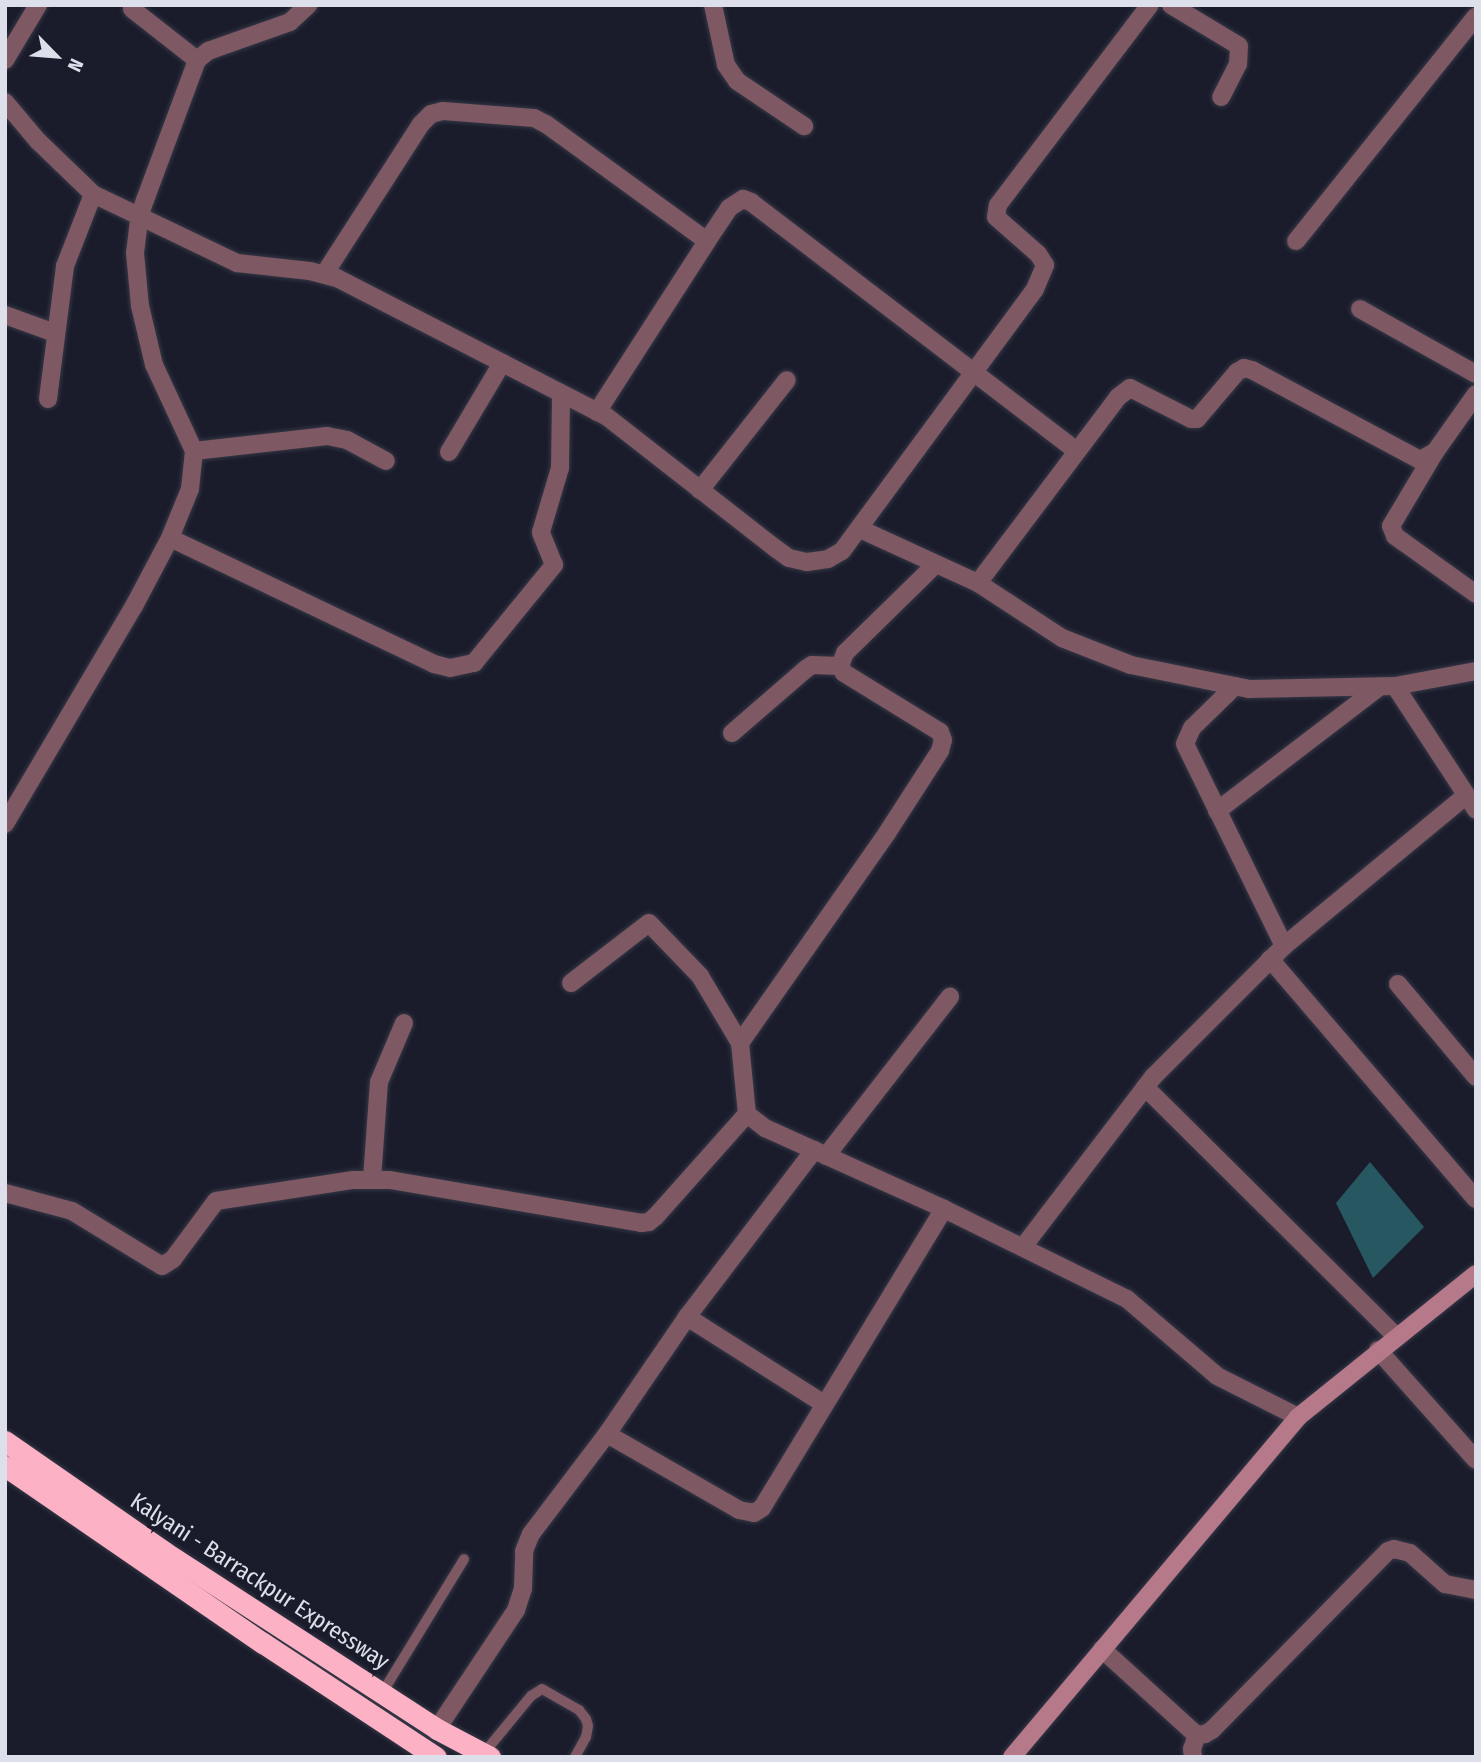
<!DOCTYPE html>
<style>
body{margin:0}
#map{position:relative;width:1481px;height:1762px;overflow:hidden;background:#1a1c2b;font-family:"Fira Sans Condensed",sans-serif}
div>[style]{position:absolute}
.water>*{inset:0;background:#275761}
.roads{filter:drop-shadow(0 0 2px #353746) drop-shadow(0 0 2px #353746)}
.lane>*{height:10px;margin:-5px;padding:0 5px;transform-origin:5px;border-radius:5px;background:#7e5862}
.street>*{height:18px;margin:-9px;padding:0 9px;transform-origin:9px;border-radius:9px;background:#7e5862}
.secondary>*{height:18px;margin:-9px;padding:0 9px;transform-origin:9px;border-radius:9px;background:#b57989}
.highway>*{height:21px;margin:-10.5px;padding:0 10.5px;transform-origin:10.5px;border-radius:10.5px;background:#fdb1c4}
span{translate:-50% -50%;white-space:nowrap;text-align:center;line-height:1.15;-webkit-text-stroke:7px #1a1c2b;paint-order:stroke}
.street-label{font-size:23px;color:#dde0ea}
.frame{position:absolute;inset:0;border:7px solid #dde0ea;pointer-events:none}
.north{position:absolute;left:21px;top:21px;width:70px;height:70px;-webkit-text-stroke:5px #1a1c2b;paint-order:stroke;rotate:115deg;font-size:19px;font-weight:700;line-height:28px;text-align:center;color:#dde0ea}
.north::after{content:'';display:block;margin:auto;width:24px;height:32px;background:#dde0ea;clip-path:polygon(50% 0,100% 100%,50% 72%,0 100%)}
</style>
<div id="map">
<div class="water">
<div style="clip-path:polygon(1370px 1162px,1424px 1227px,1373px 1278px,1336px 1203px)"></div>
</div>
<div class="roads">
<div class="lane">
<div style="left:382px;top:1693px;width:157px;rotate:-58.5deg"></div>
<div style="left:484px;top:1753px;width:74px;rotate:-50.5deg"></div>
<div style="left:531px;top:1696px;width:13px;rotate:-32deg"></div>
<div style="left:542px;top:1689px;width:43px;rotate:29.6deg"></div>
<div style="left:579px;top:1710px;width:11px;rotate:52deg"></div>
<div style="left:586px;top:1719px;width:7px;rotate:74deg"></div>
<div style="left:588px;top:1726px;width:11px;rotate:100deg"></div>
<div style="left:586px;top:1737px;width:23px;rotate:119deg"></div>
</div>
<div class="street">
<div style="left:713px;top:5px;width:61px;rotate:77.8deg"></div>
<div style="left:726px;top:65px;width:19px;rotate:55deg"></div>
<div style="left:737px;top:81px;width:81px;rotate:33.9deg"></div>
<div style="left:1171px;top:5px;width:79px;rotate:31.1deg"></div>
<div style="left:1239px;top:46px;width:18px;rotate:93deg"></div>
<div style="left:1238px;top:64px;width:37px;rotate:117deg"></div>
<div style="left:132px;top:9px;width:83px;rotate:38.1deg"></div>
<div style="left:5px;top:60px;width:64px;rotate:-59deg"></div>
<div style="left:5px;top:102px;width:51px;rotate:49.8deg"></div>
<div style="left:38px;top:141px;width:76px;rotate:43.9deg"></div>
<div style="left:93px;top:194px;width:160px;rotate:25.6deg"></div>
<div style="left:237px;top:263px;width:73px;rotate:6.3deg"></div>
<div style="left:310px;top:271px;width:28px;rotate:15deg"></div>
<div style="left:337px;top:278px;width:302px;rotate:27.2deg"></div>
<div style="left:606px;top:416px;width:214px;rotate:38deg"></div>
<div style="left:775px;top:548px;width:17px;rotate:36deg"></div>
<div style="left:789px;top:558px;width:18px;rotate:13deg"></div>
<div style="left:807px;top:562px;width:21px;rotate:-8deg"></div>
<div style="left:828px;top:559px;width:16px;rotate:-30deg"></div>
<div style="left:842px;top:551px;width:325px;rotate:-53.6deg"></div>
<div style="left:1035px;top:289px;width:26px;rotate:-67deg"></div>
<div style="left:1045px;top:265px;width:13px;rotate:-122deg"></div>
<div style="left:1038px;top:254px;width:56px;rotate:-138.6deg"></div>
<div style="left:996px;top:217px;width:12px;rotate:-81deg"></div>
<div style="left:998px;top:205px;width:251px;rotate:-52.8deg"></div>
<div style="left:1296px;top:241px;width:288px;rotate:-51.3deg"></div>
<div style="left:325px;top:273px;width:177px;rotate:-57.2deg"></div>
<div style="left:421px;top:124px;width:14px;rotate:-45deg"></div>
<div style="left:431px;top:114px;width:12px;rotate:-14deg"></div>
<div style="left:443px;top:111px;width:91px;rotate:4.4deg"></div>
<div style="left:534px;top:118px;width:13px;rotate:27deg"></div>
<div style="left:546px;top:124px;width:199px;rotate:36deg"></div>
<div style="left:1360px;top:309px;width:133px;rotate:29.3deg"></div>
<div style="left:5px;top:315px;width:53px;rotate:19.8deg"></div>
<div style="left:48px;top:399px;width:134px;rotate:-82.7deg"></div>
<div style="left:65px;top:266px;width:77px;rotate:-68.7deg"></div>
<div style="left:597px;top:412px;width:203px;rotate:-57.2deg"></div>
<div style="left:707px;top:241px;width:40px;rotate:-56deg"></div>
<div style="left:729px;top:208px;width:17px;rotate:-33deg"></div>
<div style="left:743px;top:199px;width:9px;rotate:21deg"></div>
<div style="left:751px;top:202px;width:410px;rotate:37.4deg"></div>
<div style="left:194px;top:451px;width:134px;rotate:-6.4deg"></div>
<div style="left:327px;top:436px;width:20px;rotate:11deg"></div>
<div style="left:347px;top:440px;width:44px;rotate:28.3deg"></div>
<div style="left:449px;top:452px;width:104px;rotate:-59.2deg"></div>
<div style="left:1435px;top:452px;width:86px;rotate:120.7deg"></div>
<div style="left:1391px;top:526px;width:11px;rotate:68deg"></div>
<div style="left:1395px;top:536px;width:9px;rotate:36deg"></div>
<div style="left:1402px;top:541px;width:91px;rotate:35.6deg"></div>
<div style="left:700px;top:490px;width:140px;rotate:-51.7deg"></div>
<div style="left:860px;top:529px;width:130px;rotate:24.6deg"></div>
<div style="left:978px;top:583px;width:100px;rotate:33.2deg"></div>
<div style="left:1062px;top:638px;width:74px;rotate:21.4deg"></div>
<div style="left:1131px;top:665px;width:120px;rotate:11.5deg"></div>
<div style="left:1249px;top:689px;width:146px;rotate:-1.2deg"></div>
<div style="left:1395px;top:686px;width:82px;rotate:-10.5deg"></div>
<div style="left:170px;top:538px;width:293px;rotate:25.5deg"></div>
<div style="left:434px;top:664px;width:16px;rotate:14deg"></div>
<div style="left:450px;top:668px;width:25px;rotate:-12deg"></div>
<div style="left:474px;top:663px;width:127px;rotate:-50.8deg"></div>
<div style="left:554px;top:565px;width:35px;rotate:-112deg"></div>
<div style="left:541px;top:532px;width:67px;rotate:-73.5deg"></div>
<div style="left:560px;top:468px;width:74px;rotate:-89.2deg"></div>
<div style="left:978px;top:583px;width:233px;rotate:-53deg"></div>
<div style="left:1118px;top:397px;width:15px;rotate:-37deg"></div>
<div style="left:1130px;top:388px;width:68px;rotate:26.9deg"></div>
<div style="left:1191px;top:419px;width:6px"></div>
<div style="left:1197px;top:419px;width:62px;rotate:-49.6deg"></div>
<div style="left:1237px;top:372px;width:8px;rotate:-30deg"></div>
<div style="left:1244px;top:368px;width:8px;rotate:14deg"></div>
<div style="left:1252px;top:370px;width:191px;rotate:28.2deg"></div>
<div style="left:1420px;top:460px;width:17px;rotate:-28deg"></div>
<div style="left:1435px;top:452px;width:71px;rotate:-54.7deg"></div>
<div style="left:1235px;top:686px;width:60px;rotate:135.7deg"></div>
<div style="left:1192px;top:728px;width:17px;rotate:114deg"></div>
<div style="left:1185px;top:744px;width:225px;rotate:63.9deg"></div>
<div style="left:1395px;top:686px;width:148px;rotate:56.8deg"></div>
<div style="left:732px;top:733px;width:98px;rotate:-40.9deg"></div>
<div style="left:806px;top:669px;width:7px;rotate:-34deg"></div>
<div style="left:812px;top:665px;width:28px;rotate:2deg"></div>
<div style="left:1217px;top:811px;width:204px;rotate:-37.4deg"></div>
<div style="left:5px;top:824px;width:253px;rotate:-59.4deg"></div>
<div style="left:134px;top:606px;width:77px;rotate:-62.1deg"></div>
<div style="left:170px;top:538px;width:53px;rotate:-67.8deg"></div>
<div style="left:190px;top:489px;width:38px;rotate:-84deg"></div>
<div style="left:194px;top:451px;width:95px;rotate:-114.9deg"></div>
<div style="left:154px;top:365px;width:61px;rotate:-103.3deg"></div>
<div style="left:140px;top:306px;width:53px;rotate:-95.4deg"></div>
<div style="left:135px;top:253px;width:35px;rotate:-83deg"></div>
<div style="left:139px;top:218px;width:19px;rotate:-72deg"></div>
<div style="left:145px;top:200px;width:149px;rotate:-69.6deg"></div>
<div style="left:197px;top:60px;width:14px;rotate:-39deg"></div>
<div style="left:208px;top:51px;width:87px;rotate:-19.5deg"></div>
<div style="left:290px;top:22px;width:25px;rotate:-43deg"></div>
<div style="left:1270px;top:959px;width:316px;rotate:49.4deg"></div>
<div style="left:571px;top:983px;width:98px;rotate:-37.6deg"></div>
<div style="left:649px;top:923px;width:74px;rotate:46.1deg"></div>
<div style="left:700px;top:976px;width:78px;rotate:59.2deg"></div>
<div style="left:740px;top:1043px;width:71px;rotate:84.4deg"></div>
<div style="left:747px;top:1114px;width:23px;rotate:38deg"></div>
<div style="left:765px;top:1128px;width:196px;rotate:24.3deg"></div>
<div style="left:944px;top:1209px;width:204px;rotate:26.2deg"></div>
<div style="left:1127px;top:1299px;width:118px;rotate:40.5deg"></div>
<div style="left:1217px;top:1376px;width:91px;rotate:26.8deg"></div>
<div style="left:1398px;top:984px;width:121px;rotate:50deg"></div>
<div style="left:740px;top:1043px;width:256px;rotate:-55deg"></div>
<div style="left:887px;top:833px;width:98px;rotate:-57.1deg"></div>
<div style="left:940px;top:751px;width:11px;rotate:-75deg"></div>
<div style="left:943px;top:740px;width:9px;rotate:-111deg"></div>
<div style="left:940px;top:732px;width:113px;rotate:-148.4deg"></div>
<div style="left:844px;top:673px;width:8px;rotate:-120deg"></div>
<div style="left:840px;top:666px;width:14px;rotate:-69deg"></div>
<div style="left:845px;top:653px;width:127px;rotate:-44.4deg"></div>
<div style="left:1145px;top:1087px;width:355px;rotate:44.8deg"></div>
<div style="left:826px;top:1156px;width:202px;rotate:-52.1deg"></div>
<div style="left:372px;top:1179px;width:97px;rotate:-85.9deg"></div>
<div style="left:379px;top:1082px;width:64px;rotate:-67deg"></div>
<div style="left:5px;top:1193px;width:69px;rotate:15deg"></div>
<div style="left:72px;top:1211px;width:105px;rotate:31.4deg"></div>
<div style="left:162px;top:1266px;width:13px;rotate:-32deg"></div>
<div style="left:173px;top:1259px;width:72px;rotate:-53.4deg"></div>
<div style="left:216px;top:1201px;width:139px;rotate:-8.7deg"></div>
<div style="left:353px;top:1180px;width:37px"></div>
<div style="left:390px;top:1180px;width:255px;rotate:9.7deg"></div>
<div style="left:641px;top:1223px;width:8px;rotate:-7deg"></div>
<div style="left:649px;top:1222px;width:9px;rotate:-41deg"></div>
<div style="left:656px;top:1216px;width:137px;rotate:-48.3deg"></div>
<div style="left:1023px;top:1247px;width:214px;rotate:-52.6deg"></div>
<div style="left:1153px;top:1077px;width:185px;rotate:-45deg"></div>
<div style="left:1284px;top:946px;width:235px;rotate:-39.6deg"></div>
<div style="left:687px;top:1317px;width:162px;rotate:32.4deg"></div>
<div style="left:1378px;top:1350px;width:147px;rotate:48.3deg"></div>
<div style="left:607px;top:1434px;width:152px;rotate:29.9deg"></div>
<div style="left:739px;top:1510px;width:15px;rotate:11deg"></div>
<div style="left:754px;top:1513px;width:9px;rotate:-32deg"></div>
<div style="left:762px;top:1508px;width:350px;rotate:-58.7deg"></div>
<div style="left:1102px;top:1649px;width:120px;rotate:42.3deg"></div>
<div style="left:1191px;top:1730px;width:8px;rotate:40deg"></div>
<div style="left:1197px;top:1735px;width:8px;rotate:-7deg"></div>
<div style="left:1205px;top:1734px;width:8px;rotate:-30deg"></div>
<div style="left:1212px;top:1730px;width:251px;rotate:-45.5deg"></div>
<div style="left:1388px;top:1551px;width:6px;rotate:-18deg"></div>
<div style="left:1394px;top:1549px;width:16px;rotate:14deg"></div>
<div style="left:1410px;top:1553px;width:47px;rotate:41.5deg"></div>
<div style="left:1445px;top:1584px;width:32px;rotate:11deg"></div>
<div style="left:437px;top:1729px;width:143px;rotate:-56.4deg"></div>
<div style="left:516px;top:1610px;width:23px;rotate:-72deg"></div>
<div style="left:523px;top:1588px;width:37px;rotate:-88deg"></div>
<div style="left:524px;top:1551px;width:18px;rotate:-68deg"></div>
<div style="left:531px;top:1534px;width:126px;rotate:-52.8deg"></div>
<div style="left:607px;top:1434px;width:142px;rotate:-55.6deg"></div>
<div style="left:687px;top:1317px;width:210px;rotate:-52.7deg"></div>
<div style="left:1193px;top:1757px;width:8px;rotate:-97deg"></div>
<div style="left:1192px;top:1749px;width:15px;rotate:-70deg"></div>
</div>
<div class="secondary">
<div style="left:1012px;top:1757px;width:444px;rotate:-49.9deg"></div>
<div style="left:1298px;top:1417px;width:228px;rotate:-38.8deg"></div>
</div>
<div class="highway">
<div style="left:5px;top:1441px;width:193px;rotate:34.8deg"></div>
<div style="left:163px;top:1551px;width:327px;rotate:33deg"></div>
<div style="left:437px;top:1729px;width:60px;rotate:27.8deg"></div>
<div style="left:5px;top:1466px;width:313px;rotate:34.5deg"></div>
<div style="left:263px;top:1643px;width:207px;rotate:33.4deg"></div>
</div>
</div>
<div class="street-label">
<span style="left:260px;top:1581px;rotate:33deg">Kalyani - Barrackpur Expressway</span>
</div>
<div class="frame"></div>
<div class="north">N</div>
</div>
